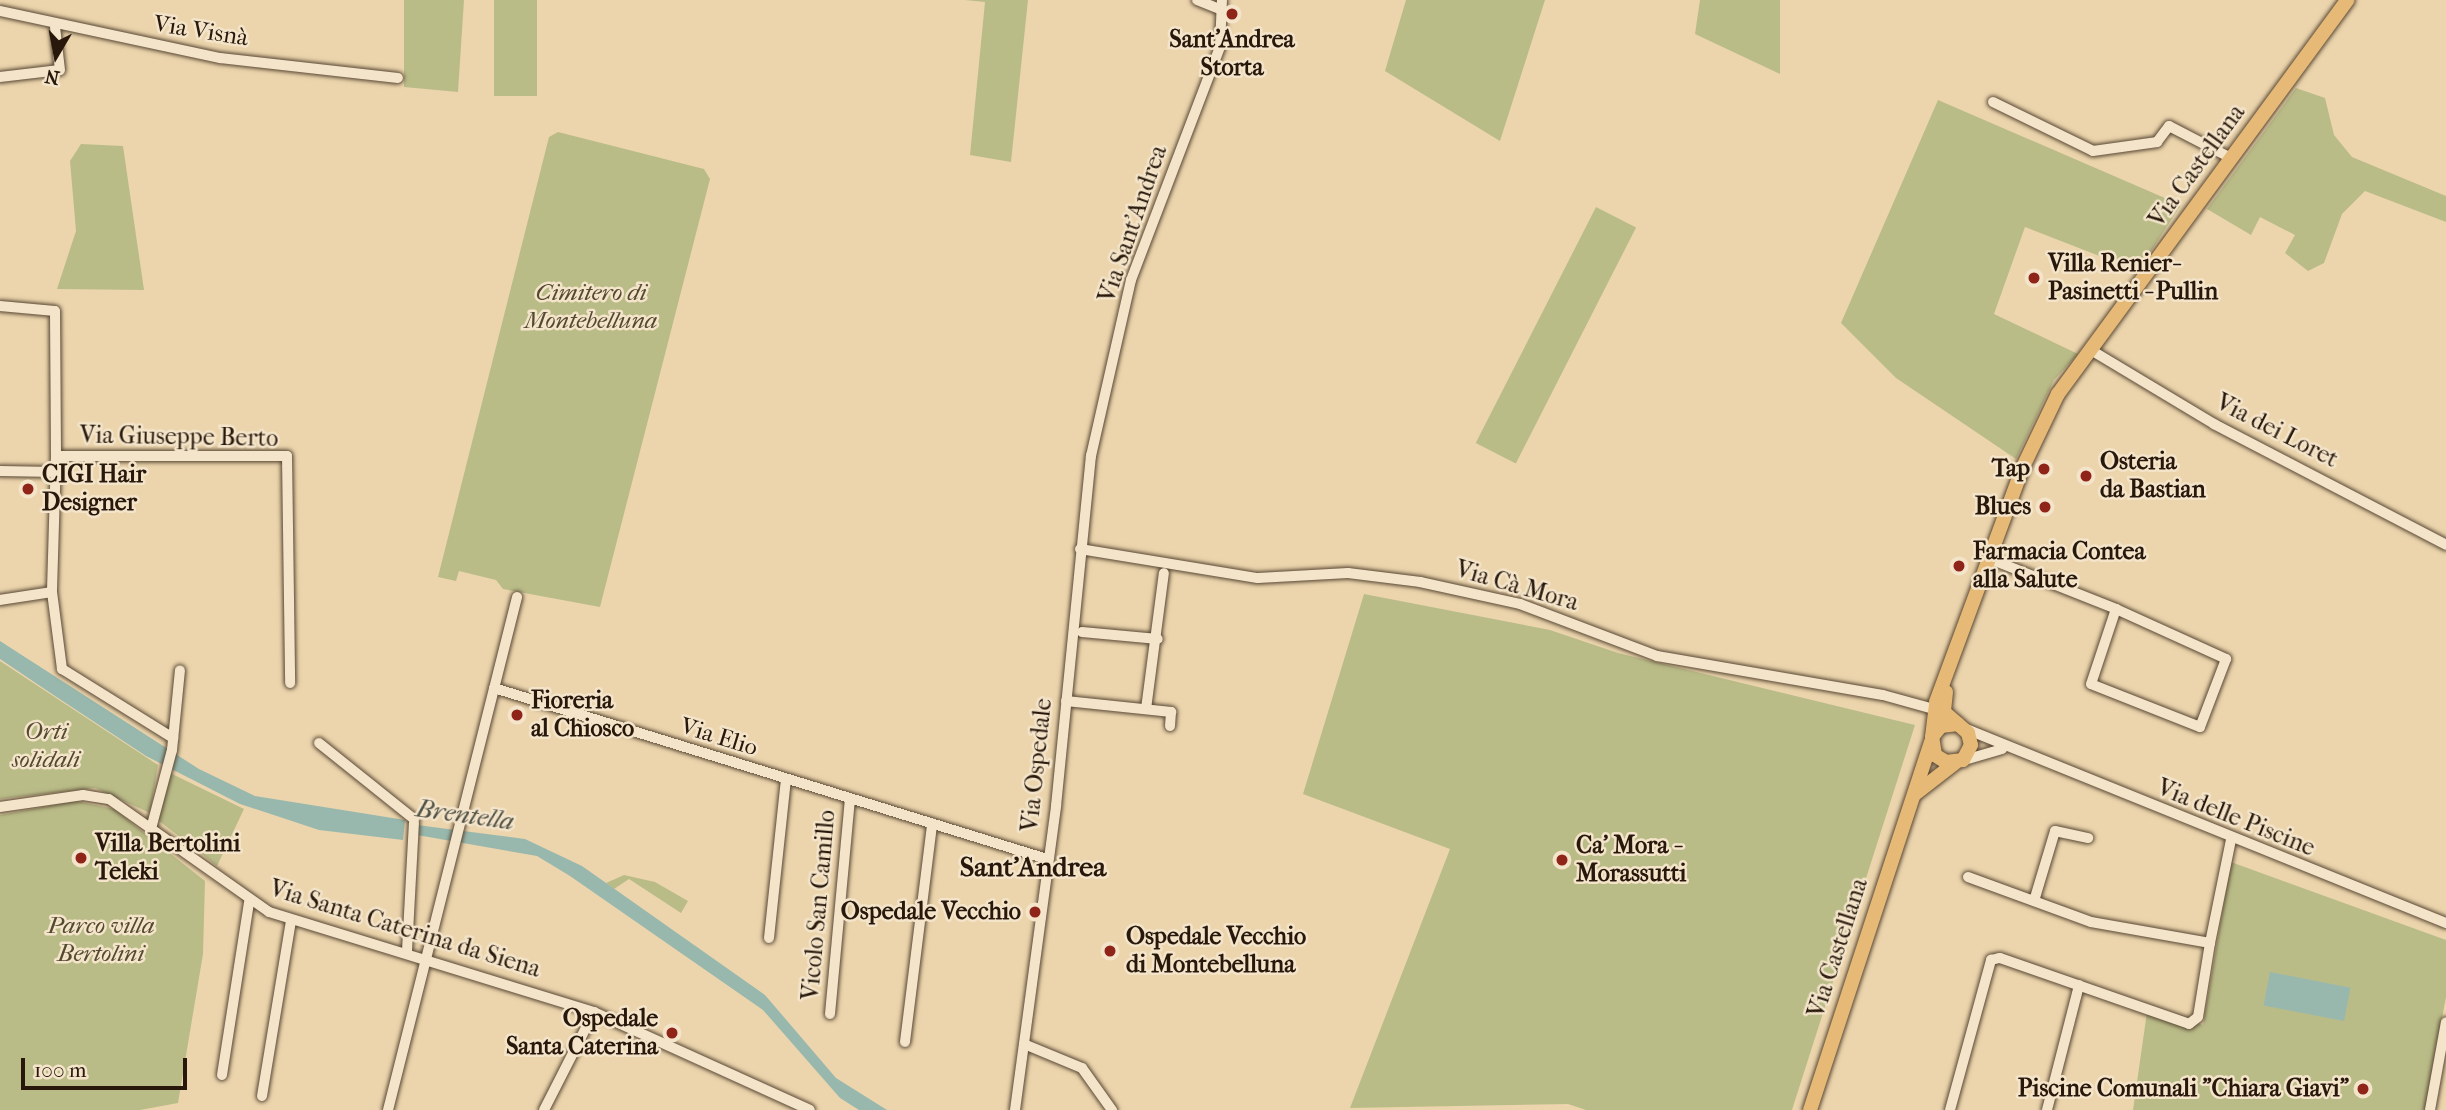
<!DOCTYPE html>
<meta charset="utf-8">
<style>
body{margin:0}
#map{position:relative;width:2446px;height:1110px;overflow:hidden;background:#ecd5ad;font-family:"IM FELL French Canon",serif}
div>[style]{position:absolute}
.green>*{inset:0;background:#babc88;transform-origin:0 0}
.water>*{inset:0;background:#99b8ad;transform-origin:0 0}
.roads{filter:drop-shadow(0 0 2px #584734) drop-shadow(0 0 2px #584734)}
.minor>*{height:10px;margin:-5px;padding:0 5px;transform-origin:5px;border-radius:5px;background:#f3e4ca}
.major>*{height:14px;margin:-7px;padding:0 7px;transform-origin:7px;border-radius:7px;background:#e6ba76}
.dots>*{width:19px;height:19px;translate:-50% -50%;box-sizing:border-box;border:4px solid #f3e4ca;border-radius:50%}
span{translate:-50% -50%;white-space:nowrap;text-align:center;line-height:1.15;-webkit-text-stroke:5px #f3e4ca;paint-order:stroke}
.street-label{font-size:24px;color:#27180b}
.poi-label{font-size:24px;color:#27180b;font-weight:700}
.left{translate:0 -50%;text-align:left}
.right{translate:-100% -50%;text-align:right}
.park-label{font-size:24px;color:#534930;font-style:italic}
.water-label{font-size:26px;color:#4f5044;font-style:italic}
.quarter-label{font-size:28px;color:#27180b;font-weight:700}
.north{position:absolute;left:21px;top:21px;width:70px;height:70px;-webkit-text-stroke:5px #f3e4ca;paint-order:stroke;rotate:190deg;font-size:19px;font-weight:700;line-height:28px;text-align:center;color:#27180b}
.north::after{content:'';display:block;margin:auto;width:24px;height:32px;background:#27180b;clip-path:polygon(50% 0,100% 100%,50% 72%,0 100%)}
.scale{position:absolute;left:21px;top:1058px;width:166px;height:32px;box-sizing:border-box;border:4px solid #27180b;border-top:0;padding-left:9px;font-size:21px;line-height:24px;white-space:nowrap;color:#27180b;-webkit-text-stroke:5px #f3e4ca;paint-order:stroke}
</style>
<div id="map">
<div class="green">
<div style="clip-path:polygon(404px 0,464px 0,458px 92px,404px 87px)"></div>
<div style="left:494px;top:0;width:43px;height:96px"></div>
<div style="clip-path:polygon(965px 0,1028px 0,1011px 162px,970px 155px,985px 2px)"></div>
<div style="clip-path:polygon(1406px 0,1545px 0,1500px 141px,1385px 71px)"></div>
<div style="clip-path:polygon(1700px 0,1780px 0,1780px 74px,1695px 34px)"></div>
<div style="clip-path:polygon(2296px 88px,2325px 98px,2334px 135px,2352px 157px,2446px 196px,2446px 222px,2365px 191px,2342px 214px,2324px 263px,2308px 271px,2285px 253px,2295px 235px,2260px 217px,2251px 235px,2207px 209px)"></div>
<div style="clip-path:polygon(1938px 100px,2181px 205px,2138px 271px,2025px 227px,1994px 314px,2078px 354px,2054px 380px,2016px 459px,1896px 378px,1841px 323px)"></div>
<div style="clip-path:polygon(558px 132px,704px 169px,710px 179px,600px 607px,503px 589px,496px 580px,459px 571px,456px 581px,438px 577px,549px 137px)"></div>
<div style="clip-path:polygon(81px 144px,123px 146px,144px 290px,57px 289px,76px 231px,70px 161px)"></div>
<div style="left:1596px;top:207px;width:45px;height:265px;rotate:27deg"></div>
<div style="clip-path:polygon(1364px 594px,1550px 630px,1618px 653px,1915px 725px,1792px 1110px,1586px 1110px,1568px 1104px,1350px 1108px,1450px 849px,1303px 794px)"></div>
<div style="clip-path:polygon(0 661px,158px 765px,150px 813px,95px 788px,0 799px)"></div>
<div style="clip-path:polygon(168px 772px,244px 809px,217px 866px,158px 820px)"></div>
<div style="clip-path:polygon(76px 801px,114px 809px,205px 881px,203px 954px,178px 1103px,140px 1110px,0 1110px,0 815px)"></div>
<div style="clip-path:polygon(2231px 862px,2446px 940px,2446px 997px,2425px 1110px,2133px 1110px,2148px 1005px,2203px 1025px)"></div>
<div style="clip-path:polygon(624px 875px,655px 882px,688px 901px,681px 913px,629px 879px,614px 889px,606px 883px)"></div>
</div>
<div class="water">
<div style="clip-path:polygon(0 641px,199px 769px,255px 796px,405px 820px,403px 840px,319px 830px,240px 804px,146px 756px,52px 694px,0 659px)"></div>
<div style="clip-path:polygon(417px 825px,525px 839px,582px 866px,765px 995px,836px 1078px,887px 1110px,859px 1110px,840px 1098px,763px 1010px,570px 876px,537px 856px,417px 835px)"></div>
<div style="left:2270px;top:972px;width:82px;height:34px;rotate:11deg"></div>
</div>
<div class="roads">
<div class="minor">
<div style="left:1197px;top:0;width:27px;rotate:22deg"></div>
<div style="left:0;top:11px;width:225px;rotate:12.1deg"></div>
<div style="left:220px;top:58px;width:179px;rotate:6.4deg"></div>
<div style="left:0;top:77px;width:60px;rotate:-6.7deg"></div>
<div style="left:60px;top:70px;width:43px;rotate:-96.6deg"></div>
<div style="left:1993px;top:102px;width:111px;rotate:26.1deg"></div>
<div style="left:2093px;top:151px;width:65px;rotate:-8deg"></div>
<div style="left:2157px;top:142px;width:20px;rotate:-53deg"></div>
<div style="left:2169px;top:126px;width:70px;rotate:27.3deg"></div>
<div style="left:0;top:306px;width:55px;rotate:5.2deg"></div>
<div style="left:55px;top:311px;width:145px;rotate:89.6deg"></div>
<div style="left:56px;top:456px;width:136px;rotate:91.7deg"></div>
<div style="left:52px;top:592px;width:53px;rotate:171.3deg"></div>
<div style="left:2091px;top:350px;width:144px;rotate:31deg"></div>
<div style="left:2214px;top:424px;width:262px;rotate:27.5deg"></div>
<div style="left:56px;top:456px;width:231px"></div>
<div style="left:287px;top:456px;width:227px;rotate:89.2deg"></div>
<div style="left:0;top:471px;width:56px;rotate:1deg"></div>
<div style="left:1080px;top:549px;width:180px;rotate:9.3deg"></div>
<div style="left:1258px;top:578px;width:90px;rotate:-3.2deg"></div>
<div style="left:1348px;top:573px;width:73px;rotate:7.1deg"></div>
<div style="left:1420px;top:582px;width:102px;rotate:12.4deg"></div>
<div style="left:1520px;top:604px;width:147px;rotate:20.8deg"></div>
<div style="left:1657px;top:656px;width:229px;rotate:9.8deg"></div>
<div style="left:1883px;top:695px;width:53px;rotate:15.4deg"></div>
<div style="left:1990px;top:559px;width:136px;rotate:21.6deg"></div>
<div style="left:2116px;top:609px;width:121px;rotate:24.4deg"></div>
<div style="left:2226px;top:659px;width:73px;rotate:110.9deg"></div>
<div style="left:2200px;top:727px;width:117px;rotate:-158.5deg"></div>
<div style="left:2091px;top:684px;width:79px;rotate:-71.6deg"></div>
<div style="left:52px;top:592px;width:78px;rotate:82.6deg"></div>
<div style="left:62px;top:669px;width:131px;rotate:31.9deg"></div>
<div style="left:1082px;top:632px;width:76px;rotate:5.3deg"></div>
<div style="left:494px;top:688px;width:579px;rotate:17.18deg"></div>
<div style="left:1066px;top:701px;width:106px;rotate:6deg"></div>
<div style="left:1171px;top:712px;width:14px;rotate:94deg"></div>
<div style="left:1146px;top:709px;width:137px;rotate:-82.5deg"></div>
<div style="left:1966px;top:729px;width:518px;rotate:22.01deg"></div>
<div style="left:319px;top:743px;width:122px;rotate:38.7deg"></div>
<div style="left:1961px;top:761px;width:43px;rotate:-16.3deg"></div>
<div style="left:0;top:807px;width:84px;rotate:-8.2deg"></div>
<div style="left:83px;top:795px;width:26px;rotate:9deg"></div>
<div style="left:109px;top:799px;width:196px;rotate:35.2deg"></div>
<div style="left:269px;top:912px;width:340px;rotate:17.1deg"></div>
<div style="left:594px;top:1012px;width:237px;rotate:24.4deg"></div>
<div style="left:152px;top:825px;width:78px;rotate:-75.1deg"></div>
<div style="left:172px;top:750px;width:80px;rotate:-84.3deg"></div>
<div style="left:1968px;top:877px;width:131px;rotate:20.1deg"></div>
<div style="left:2091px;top:922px;width:121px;rotate:10deg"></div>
<div style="left:2210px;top:943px;width:105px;rotate:-78.5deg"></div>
<div style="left:2034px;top:901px;width:73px;rotate:-73.3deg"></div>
<div style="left:2055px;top:831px;width:34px;rotate:12deg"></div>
<div style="left:769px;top:938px;width:160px;rotate:-83.9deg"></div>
<div style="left:407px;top:951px;width:128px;rotate:-86.9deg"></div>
<div style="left:830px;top:1014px;width:216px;rotate:-84.7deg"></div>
<div style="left:905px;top:1042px;width:220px;rotate:-82.9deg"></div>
<div style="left:1024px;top:1044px;width:63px;rotate:22.5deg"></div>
<div style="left:1082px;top:1068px;width:52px;rotate:54.5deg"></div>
<div style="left:222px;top:1075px;width:175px;rotate:-81.1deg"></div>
<div style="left:262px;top:1096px;width:178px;rotate:-80.6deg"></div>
<div style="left:388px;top:1110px;width:529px;rotate:-75.88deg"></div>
<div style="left:544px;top:1110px;width:110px;rotate:-63deg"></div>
<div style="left:1015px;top:1110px;width:307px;rotate:-82.3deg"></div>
<div style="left:1056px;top:806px;width:352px;rotate:-84.3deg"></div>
<div style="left:1091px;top:456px;width:180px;rotate:-77.2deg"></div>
<div style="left:1131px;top:280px;width:249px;rotate:-69.1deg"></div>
<div style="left:1220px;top:47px;width:47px;rotate:-87.6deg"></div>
<div style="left:1950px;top:1110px;width:156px;rotate:-74.7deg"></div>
<div style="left:1991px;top:960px;width:9px;rotate:-13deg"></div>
<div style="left:2000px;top:958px;width:200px;rotate:19.2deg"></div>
<div style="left:2189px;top:1024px;width:11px;rotate:-38deg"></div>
<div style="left:2198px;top:1017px;width:75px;rotate:-80.8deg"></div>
<div style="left:2047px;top:1110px;width:129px;rotate:-75.6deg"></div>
<div style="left:2430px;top:1110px;width:89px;rotate:-79.7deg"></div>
</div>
<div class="major">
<div style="left:1946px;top:692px;width:20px;rotate:96deg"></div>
<div style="left:1944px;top:712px;width:32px;rotate:41deg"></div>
<div style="left:1968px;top:733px;width:12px;rotate:76deg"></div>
<div style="left:1971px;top:745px;width:17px;rotate:118deg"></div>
<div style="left:1963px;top:760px;width:17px;rotate:173deg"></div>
<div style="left:1946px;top:762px;width:13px;rotate:-148deg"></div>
<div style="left:1935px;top:755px;width:18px;rotate:-99deg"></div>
<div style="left:1932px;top:737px;width:14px;rotate:-51deg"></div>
<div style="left:1941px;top:726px;width:17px;rotate:-7deg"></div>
<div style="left:1932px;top:737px;width:35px;rotate:-83deg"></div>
<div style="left:1936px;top:702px;width:248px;rotate:-69.7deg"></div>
<div style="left:2022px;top:469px;width:83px;rotate:-64.4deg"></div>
<div style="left:2058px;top:394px;width:489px;rotate:-53.7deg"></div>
<div style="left:1915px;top:794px;width:51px;rotate:-37.8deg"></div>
<div style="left:1810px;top:1110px;width:387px;rotate:-71.8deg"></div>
</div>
</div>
<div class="dots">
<div style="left:1232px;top:14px;background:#8f2418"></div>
<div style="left:2034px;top:278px;background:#8f2418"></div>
<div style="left:2044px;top:469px;background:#8f2418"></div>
<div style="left:2086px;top:476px;background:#8f2418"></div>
<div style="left:28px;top:489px;background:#8f2418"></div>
<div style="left:2045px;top:507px;background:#8f2418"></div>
<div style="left:1959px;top:566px;background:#8f2418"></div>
<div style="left:517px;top:715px;background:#8f2418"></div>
<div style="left:81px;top:858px;background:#8f2418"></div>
<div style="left:1562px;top:860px;background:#8f2418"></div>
<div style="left:1035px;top:912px;background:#8f2418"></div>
<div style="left:1110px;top:951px;background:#8f2418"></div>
<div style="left:672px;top:1033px;background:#8f2418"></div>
<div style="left:2363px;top:1089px;background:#8f2418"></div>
</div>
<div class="street-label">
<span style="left:201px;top:31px;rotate:9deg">Via Visnà</span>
<span style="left:2197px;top:166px;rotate:-54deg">Via Castellana</span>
<span style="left:1133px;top:224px;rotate:-71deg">Via Sant'Andrea</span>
<span style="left:2277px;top:431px;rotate:27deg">Via dei Loret</span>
<span style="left:179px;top:437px;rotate:1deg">Via Giuseppe Berto</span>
<span style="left:1517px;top:586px;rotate:16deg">Via Cà Mora</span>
<span style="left:719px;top:737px;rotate:17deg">Via Elio</span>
<span style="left:1037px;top:765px;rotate:-84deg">Via Ospedale</span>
<span style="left:2236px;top:818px;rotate:22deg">Via delle Piscine</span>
<span style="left:819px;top:905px;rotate:-85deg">Vicolo San Camillo</span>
<span style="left:405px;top:929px;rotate:17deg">Via Santa Caterina da Siena</span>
<span style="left:1838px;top:948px;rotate:-72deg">Via Castellana</span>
</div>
<div class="poi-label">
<span style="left:1232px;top:54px">Sant'Andrea<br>Storta</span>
<span class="left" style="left:2048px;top:278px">Villa Renier-<br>Pasinetti - Pullin</span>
<span class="left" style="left:2100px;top:476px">Osteria<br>da Bastian</span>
<span class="right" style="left:2030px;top:469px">Tap</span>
<span class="left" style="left:42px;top:489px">CIGI Hair<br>Designer</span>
<span class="right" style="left:2031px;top:507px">Blues</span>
<span class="left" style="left:1973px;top:566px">Farmacia Contea<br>alla Salute</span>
<span class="left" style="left:531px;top:715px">Fioreria<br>al Chiosco</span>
<span class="left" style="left:95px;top:858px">Villa Bertolini<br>Teleki</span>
<span class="left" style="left:1576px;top:860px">Ca' Mora -<br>Morassutti</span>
<span class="right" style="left:1021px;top:912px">Ospedale Vecchio</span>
<span class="left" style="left:1126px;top:951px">Ospedale Vecchio<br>di Montebelluna</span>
<span class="right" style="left:658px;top:1033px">Ospedale<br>Santa Caterina</span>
<span class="right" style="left:2349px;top:1089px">Piscine Comunali "Chiara Giavi"</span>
</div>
<div class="park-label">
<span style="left:591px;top:307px">Cimitero di<br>Montebelluna</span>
<span style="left:46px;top:746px">Orti<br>solidali</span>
<span style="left:101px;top:940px">Parco villa<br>Bertolini</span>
</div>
<div class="water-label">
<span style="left:465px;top:815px;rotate:8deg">Brentella</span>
</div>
<div class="quarter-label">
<span style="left:1033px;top:867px">Sant'Andrea</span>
</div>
<div class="north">N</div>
<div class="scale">100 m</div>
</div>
